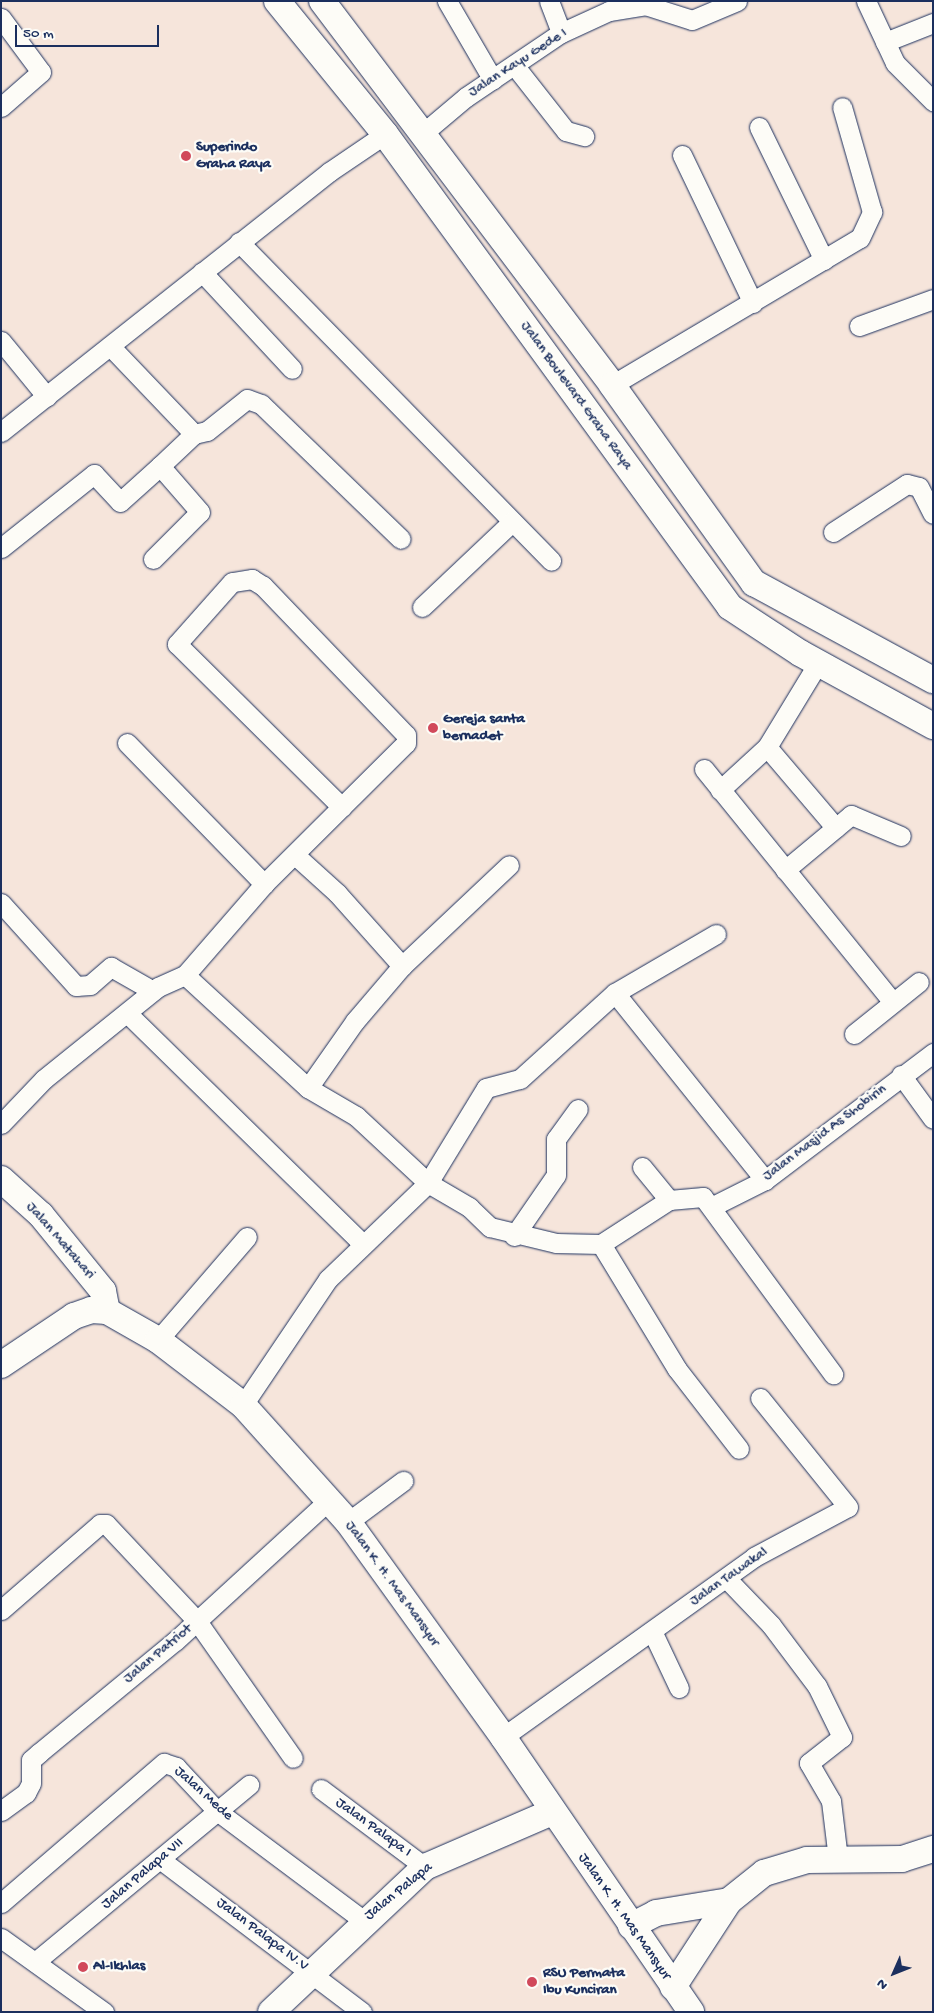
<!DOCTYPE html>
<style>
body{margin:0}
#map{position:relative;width:934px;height:2013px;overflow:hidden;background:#f6e5db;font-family:"Gochi Hand",sans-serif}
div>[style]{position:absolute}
.roads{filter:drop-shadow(0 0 1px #1b2f5e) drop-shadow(0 0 1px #1b2f5e)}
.street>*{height:19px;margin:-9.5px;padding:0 9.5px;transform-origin:9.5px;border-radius:9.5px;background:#fdfcf7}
.secondary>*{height:26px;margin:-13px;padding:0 13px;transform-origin:13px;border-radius:13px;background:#fdfcf7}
.dots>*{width:14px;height:14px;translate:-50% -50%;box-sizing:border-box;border:2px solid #fdfcf7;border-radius:50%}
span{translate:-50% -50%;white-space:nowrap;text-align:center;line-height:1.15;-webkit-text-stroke:4.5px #fdfcf7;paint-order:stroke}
.street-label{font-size:15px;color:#1b2f5e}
.poi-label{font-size:15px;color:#1b2f5e;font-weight:700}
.left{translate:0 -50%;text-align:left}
.frame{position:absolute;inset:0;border:2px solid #1b2f5e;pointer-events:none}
.north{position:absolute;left:869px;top:1948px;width:50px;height:50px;-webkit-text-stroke:4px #fdfcf7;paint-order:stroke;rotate:226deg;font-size:14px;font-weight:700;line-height:20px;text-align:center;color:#1b2f5e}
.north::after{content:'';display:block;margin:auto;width:18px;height:22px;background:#1b2f5e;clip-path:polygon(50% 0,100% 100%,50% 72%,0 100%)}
.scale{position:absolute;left:15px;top:25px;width:144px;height:22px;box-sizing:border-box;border:2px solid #1b2f5e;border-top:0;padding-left:6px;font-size:15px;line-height:18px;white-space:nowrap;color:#1b2f5e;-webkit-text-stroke:4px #fdfcf7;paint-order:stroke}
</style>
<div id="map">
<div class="roads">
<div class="street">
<div style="left:447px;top:1px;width:91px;rotate:59.8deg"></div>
<div style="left:549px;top:1px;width:34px;rotate:69deg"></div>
<div style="left:866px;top:1px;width:68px;rotate:64.9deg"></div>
<div style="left:895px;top:63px;width:54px;rotate:45deg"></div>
<div style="left:1px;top:18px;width:67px;rotate:53.5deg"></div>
<div style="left:41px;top:72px;width:53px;rotate:138.8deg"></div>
<div style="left:885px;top:42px;width:52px;rotate:-21.6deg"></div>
<div style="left:514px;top:65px;width:84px;rotate:51.8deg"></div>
<div style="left:566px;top:131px;width:19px;rotate:16deg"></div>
<div style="left:759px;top:127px;width:148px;rotate:64deg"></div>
<div style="left:422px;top:134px;width:57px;rotate:-40.1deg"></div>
<div style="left:466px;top:97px;width:115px;rotate:-34deg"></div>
<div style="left:561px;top:33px;width:53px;rotate:-24.6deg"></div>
<div style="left:609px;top:11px;width:36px;rotate:-9deg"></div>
<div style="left:645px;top:5px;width:49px;rotate:17.7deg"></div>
<div style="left:692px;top:20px;width:49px;rotate:-22.9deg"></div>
<div style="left:682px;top:155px;width:164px;rotate:64.4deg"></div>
<div style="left:239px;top:242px;width:446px;rotate:45.6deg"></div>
<div style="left:202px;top:272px;width:132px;rotate:47.1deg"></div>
<div style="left:859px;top:326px;width:79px;rotate:-20deg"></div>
<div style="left:1px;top:341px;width:72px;rotate:50.6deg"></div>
<div style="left:110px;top:346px;width:122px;rotate:46.3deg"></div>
<div style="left:194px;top:434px;width:13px;rotate:-13deg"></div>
<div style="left:207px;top:431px;width:51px;rotate:-38.7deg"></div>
<div style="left:247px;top:399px;width:15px;rotate:20deg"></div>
<div style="left:261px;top:404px;width:194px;rotate:44deg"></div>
<div style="left:612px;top:385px;width:288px;rotate:-30.7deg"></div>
<div style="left:860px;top:238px;width:29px;rotate:-65deg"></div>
<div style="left:872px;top:212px;width:109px;rotate:-105.9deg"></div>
<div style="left:1px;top:432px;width:419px;rotate:-38.4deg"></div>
<div style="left:329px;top:172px;width:68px;rotate:-34.2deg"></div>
<div style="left:833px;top:532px;width:88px;rotate:-33deg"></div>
<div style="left:907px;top:484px;width:12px;rotate:14deg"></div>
<div style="left:919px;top:487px;width:30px;rotate:63deg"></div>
<div style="left:1px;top:548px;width:119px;rotate:-38.5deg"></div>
<div style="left:94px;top:474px;width:38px;rotate:47deg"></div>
<div style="left:120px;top:502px;width:54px;rotate:-42deg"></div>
<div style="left:153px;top:559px;width:66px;rotate:-45deg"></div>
<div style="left:200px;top:512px;width:61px;rotate:-131deg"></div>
<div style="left:160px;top:466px;width:47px;rotate:-43.3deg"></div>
<div style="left:422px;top:607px;width:124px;rotate:-43.4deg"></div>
<div style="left:127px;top:743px;width:197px;rotate:45.8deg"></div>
<div style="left:767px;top:747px;width:106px;rotate:49.6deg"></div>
<div style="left:704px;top:769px;width:300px;rotate:51deg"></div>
<div style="left:720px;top:790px;width:64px;rotate:-42.5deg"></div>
<div style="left:767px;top:747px;width:98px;rotate:-58.7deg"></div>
<div style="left:295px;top:855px;width:57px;rotate:42.1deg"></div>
<div style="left:337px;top:893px;width:98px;rotate:48.3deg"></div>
<div style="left:402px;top:966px;width:147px;rotate:-43.3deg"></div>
<div style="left:785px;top:870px;width:86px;rotate:-39.8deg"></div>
<div style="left:851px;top:815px;width:54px;rotate:22.8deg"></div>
<div style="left:1px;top:903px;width:112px;rotate:47.9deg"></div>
<div style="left:76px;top:986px;width:14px;rotate:-4deg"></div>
<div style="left:90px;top:985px;width:28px;rotate:-41deg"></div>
<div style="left:111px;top:967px;width:48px;rotate:29.7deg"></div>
<div style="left:185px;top:975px;width:167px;rotate:42.6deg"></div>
<div style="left:308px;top:1088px;width:56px;rotate:30.3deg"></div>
<div style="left:356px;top:1116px;width:98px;rotate:42.9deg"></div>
<div style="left:428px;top:1183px;width:48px;rotate:30.3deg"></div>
<div style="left:469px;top:1207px;width:29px;rotate:44deg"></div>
<div style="left:490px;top:1227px;width:68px;rotate:13.6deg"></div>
<div style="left:556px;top:1243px;width:45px;rotate:1.3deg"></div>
<div style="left:601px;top:1244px;width:81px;rotate:-32.9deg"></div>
<div style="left:669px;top:1200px;width:34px;rotate:-5deg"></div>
<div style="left:703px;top:1197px;width:220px;rotate:53.7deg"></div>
<div style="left:615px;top:993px;width:240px;rotate:51.3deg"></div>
<div style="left:128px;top:1014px;width:329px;rotate:44.4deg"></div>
<div style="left:854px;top:1034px;width:83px;rotate:-38.7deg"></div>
<div style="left:901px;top:1075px;width:54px;rotate:54deg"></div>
<div style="left:308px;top:1088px;width:82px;rotate:-55deg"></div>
<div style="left:355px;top:1021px;width:72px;rotate:-49.5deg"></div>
<div style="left:1px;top:1124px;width:62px;rotate:-46.3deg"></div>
<div style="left:44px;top:1079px;width:146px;rotate:-38.9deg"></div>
<div style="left:158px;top:987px;width:30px;rotate:-24deg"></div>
<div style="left:185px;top:975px;width:121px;rotate:-49deg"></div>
<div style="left:264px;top:884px;width:200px;rotate:-44.8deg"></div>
<div style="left:406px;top:743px;width:8px;rotate:-90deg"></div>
<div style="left:406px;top:735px;width:207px;rotate:-133.8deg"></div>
<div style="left:263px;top:586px;width:13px;rotate:-148deg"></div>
<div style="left:252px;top:579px;width:20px;rotate:171deg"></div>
<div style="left:232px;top:582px;width:83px;rotate:131.6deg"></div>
<div style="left:177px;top:644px;width:232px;rotate:44.7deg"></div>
<div style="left:642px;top:1167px;width:43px;rotate:50.7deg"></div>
<div style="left:713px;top:1206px;width:58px;rotate:-26.6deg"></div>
<div style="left:765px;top:1180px;width:211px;rotate:-37.1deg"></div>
<div style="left:514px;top:1236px;width:74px;rotate:-55.5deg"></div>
<div style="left:556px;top:1175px;width:36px;rotate:-90deg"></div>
<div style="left:556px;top:1139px;width:37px;rotate:-54deg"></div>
<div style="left:601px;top:1244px;width:146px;rotate:58.7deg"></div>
<div style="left:677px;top:1369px;width:101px;rotate:52.2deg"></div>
<div style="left:158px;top:1340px;width:136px;rotate:-49.2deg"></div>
<div style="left:243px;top:1405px;width:152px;rotate:-56deg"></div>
<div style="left:328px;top:1279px;width:139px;rotate:-43.8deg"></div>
<div style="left:428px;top:1183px;width:111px;rotate:-58.6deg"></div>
<div style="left:486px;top:1088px;width:35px;rotate:-15deg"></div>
<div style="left:520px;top:1079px;width:128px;rotate:-42.2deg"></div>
<div style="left:615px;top:993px;width:117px;rotate:-30.3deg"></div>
<div style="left:348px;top:1522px;width:69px;rotate:-36.7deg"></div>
<div style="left:726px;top:1578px;width:65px;rotate:46.2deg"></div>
<div style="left:771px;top:1625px;width:76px;rotate:53deg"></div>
<div style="left:817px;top:1686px;width:57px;rotate:63.9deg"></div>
<div style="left:842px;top:1737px;width:42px;rotate:141.8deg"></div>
<div style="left:809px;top:1763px;width:44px;rotate:59.9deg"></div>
<div style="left:831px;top:1801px;width:58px;rotate:83.1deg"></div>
<div style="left:1px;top:1610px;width:131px;rotate:-41deg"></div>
<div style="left:100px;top:1524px;width:6px"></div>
<div style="left:106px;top:1524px;width:133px;rotate:46.8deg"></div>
<div style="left:197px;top:1621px;width:167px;rotate:55deg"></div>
<div style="left:652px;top:1631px;width:63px;rotate:64.7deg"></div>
<div style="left:503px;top:1737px;width:309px;rotate:-35.6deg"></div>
<div style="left:754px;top:1557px;width:106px;rotate:-28deg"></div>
<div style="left:848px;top:1507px;width:140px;rotate:-128.9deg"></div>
<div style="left:321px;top:1789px;width:130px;rotate:36.9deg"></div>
<div style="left:1px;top:1811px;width:31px;rotate:-36deg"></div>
<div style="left:26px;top:1793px;width:11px;rotate:-63deg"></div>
<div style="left:31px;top:1783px;width:23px;rotate:-90deg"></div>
<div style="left:31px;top:1760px;width:11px;rotate:-41deg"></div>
<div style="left:39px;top:1753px;width:176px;rotate:-39.5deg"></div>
<div style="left:175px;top:1641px;width:209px;rotate:-42.5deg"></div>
<div style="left:161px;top:1860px;width:252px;rotate:37.1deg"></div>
<div style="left:1px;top:1903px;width:215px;rotate:-40.7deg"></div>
<div style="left:164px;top:1763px;width:13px;rotate:18deg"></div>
<div style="left:176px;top:1767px;width:60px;rotate:47deg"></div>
<div style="left:217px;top:1811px;width:184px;rotate:36.8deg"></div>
<div style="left:1px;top:1938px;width:127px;rotate:35.7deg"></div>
<div style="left:35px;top:1962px;width:278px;rotate:-39.6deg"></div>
</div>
<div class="secondary">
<div style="left:277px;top:1px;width:171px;rotate:50.9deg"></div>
<div style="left:385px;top:134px;width:585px;rotate:53.89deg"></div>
<div style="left:730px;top:607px;width:84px;rotate:33.3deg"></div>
<div style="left:800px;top:653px;width:152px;rotate:28.8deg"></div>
<div style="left:322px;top:1px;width:481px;rotate:52.9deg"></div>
<div style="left:612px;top:385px;width:244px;rotate:54.4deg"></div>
<div style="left:754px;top:583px;width:204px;rotate:28.5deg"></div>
<div style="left:1px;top:1179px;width:54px;rotate:42deg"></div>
<div style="left:41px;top:1215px;width:98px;rotate:50.8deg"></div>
<div style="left:103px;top:1291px;width:20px;rotate:79deg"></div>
<div style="left:1px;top:1365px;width:88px;rotate:-33.9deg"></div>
<div style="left:74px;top:1316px;width:18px;rotate:-19deg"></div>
<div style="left:91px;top:1310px;width:16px;rotate:4deg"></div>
<div style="left:107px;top:1311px;width:59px;rotate:29.6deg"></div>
<div style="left:158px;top:1340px;width:107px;rotate:37.4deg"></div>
<div style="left:243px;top:1405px;width:157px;rotate:48.1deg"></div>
<div style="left:348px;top:1522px;width:265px;rotate:54.2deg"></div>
<div style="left:503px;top:1737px;width:333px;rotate:55.6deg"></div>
<div style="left:631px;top:1926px;width:28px;rotate:-27deg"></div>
<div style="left:656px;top:1913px;width:74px;rotate:-9.3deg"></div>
<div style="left:673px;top:1987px;width:103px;rotate:-56.9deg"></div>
<div style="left:729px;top:1901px;width:45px;rotate:-38.7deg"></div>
<div style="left:764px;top:1873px;width:45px;rotate:-16.8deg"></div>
<div style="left:807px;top:1860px;width:95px;rotate:-0.6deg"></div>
<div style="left:902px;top:1859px;width:33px;rotate:-18deg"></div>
<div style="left:271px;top:2012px;width:212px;rotate:-43.3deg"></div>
<div style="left:425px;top:1867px;width:138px;rotate:-23.4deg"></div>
</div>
</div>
<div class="dots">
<div style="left:186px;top:156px;background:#d1495b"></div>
<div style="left:433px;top:728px;background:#d1495b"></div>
<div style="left:83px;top:1967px;background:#d1495b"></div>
<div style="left:532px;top:1982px;background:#d1495b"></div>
</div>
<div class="street-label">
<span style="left:518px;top:63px;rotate:-33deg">Jalan Kayu Gede I</span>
<span style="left:576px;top:396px;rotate:54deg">Jalan Boulevard Graha Raya</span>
<span style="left:825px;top:1133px;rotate:-37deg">Jalan Masjid As Shobirin</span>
<span style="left:60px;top:1241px;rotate:49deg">Jalan Matahari</span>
<span style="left:729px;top:1577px;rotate:-35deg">Jalan Tawakal</span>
<span style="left:392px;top:1584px;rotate:54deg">Jalan K. H. Mas Mansyur</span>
<span style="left:158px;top:1654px;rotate:-40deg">Jalan Patriot</span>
<span style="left:203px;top:1794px;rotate:42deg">Jalan Mede</span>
<span style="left:373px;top:1828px;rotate:36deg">Jalan Palapa I</span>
<span style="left:143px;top:1874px;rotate:-40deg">Jalan Palapa VII</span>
<span style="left:399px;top:1892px;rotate:-39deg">Jalan Palapa</span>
<span style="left:624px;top:1917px;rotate:55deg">Jalan K. H. Mas Mansyur</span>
<span style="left:262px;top:1935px;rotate:37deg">Jalan Palapa IV.V</span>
</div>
<div class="poi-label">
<span class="left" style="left:196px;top:156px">Superindo<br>Graha Raya</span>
<span class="left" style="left:443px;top:728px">Gereja santa<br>bernadet</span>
<span class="left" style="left:93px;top:1967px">Al-Ikhlas</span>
<span class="left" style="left:543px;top:1982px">RSU Permata<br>Ibu Kunciran</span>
</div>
<div class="frame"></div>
<div class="north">N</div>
<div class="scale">50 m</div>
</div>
